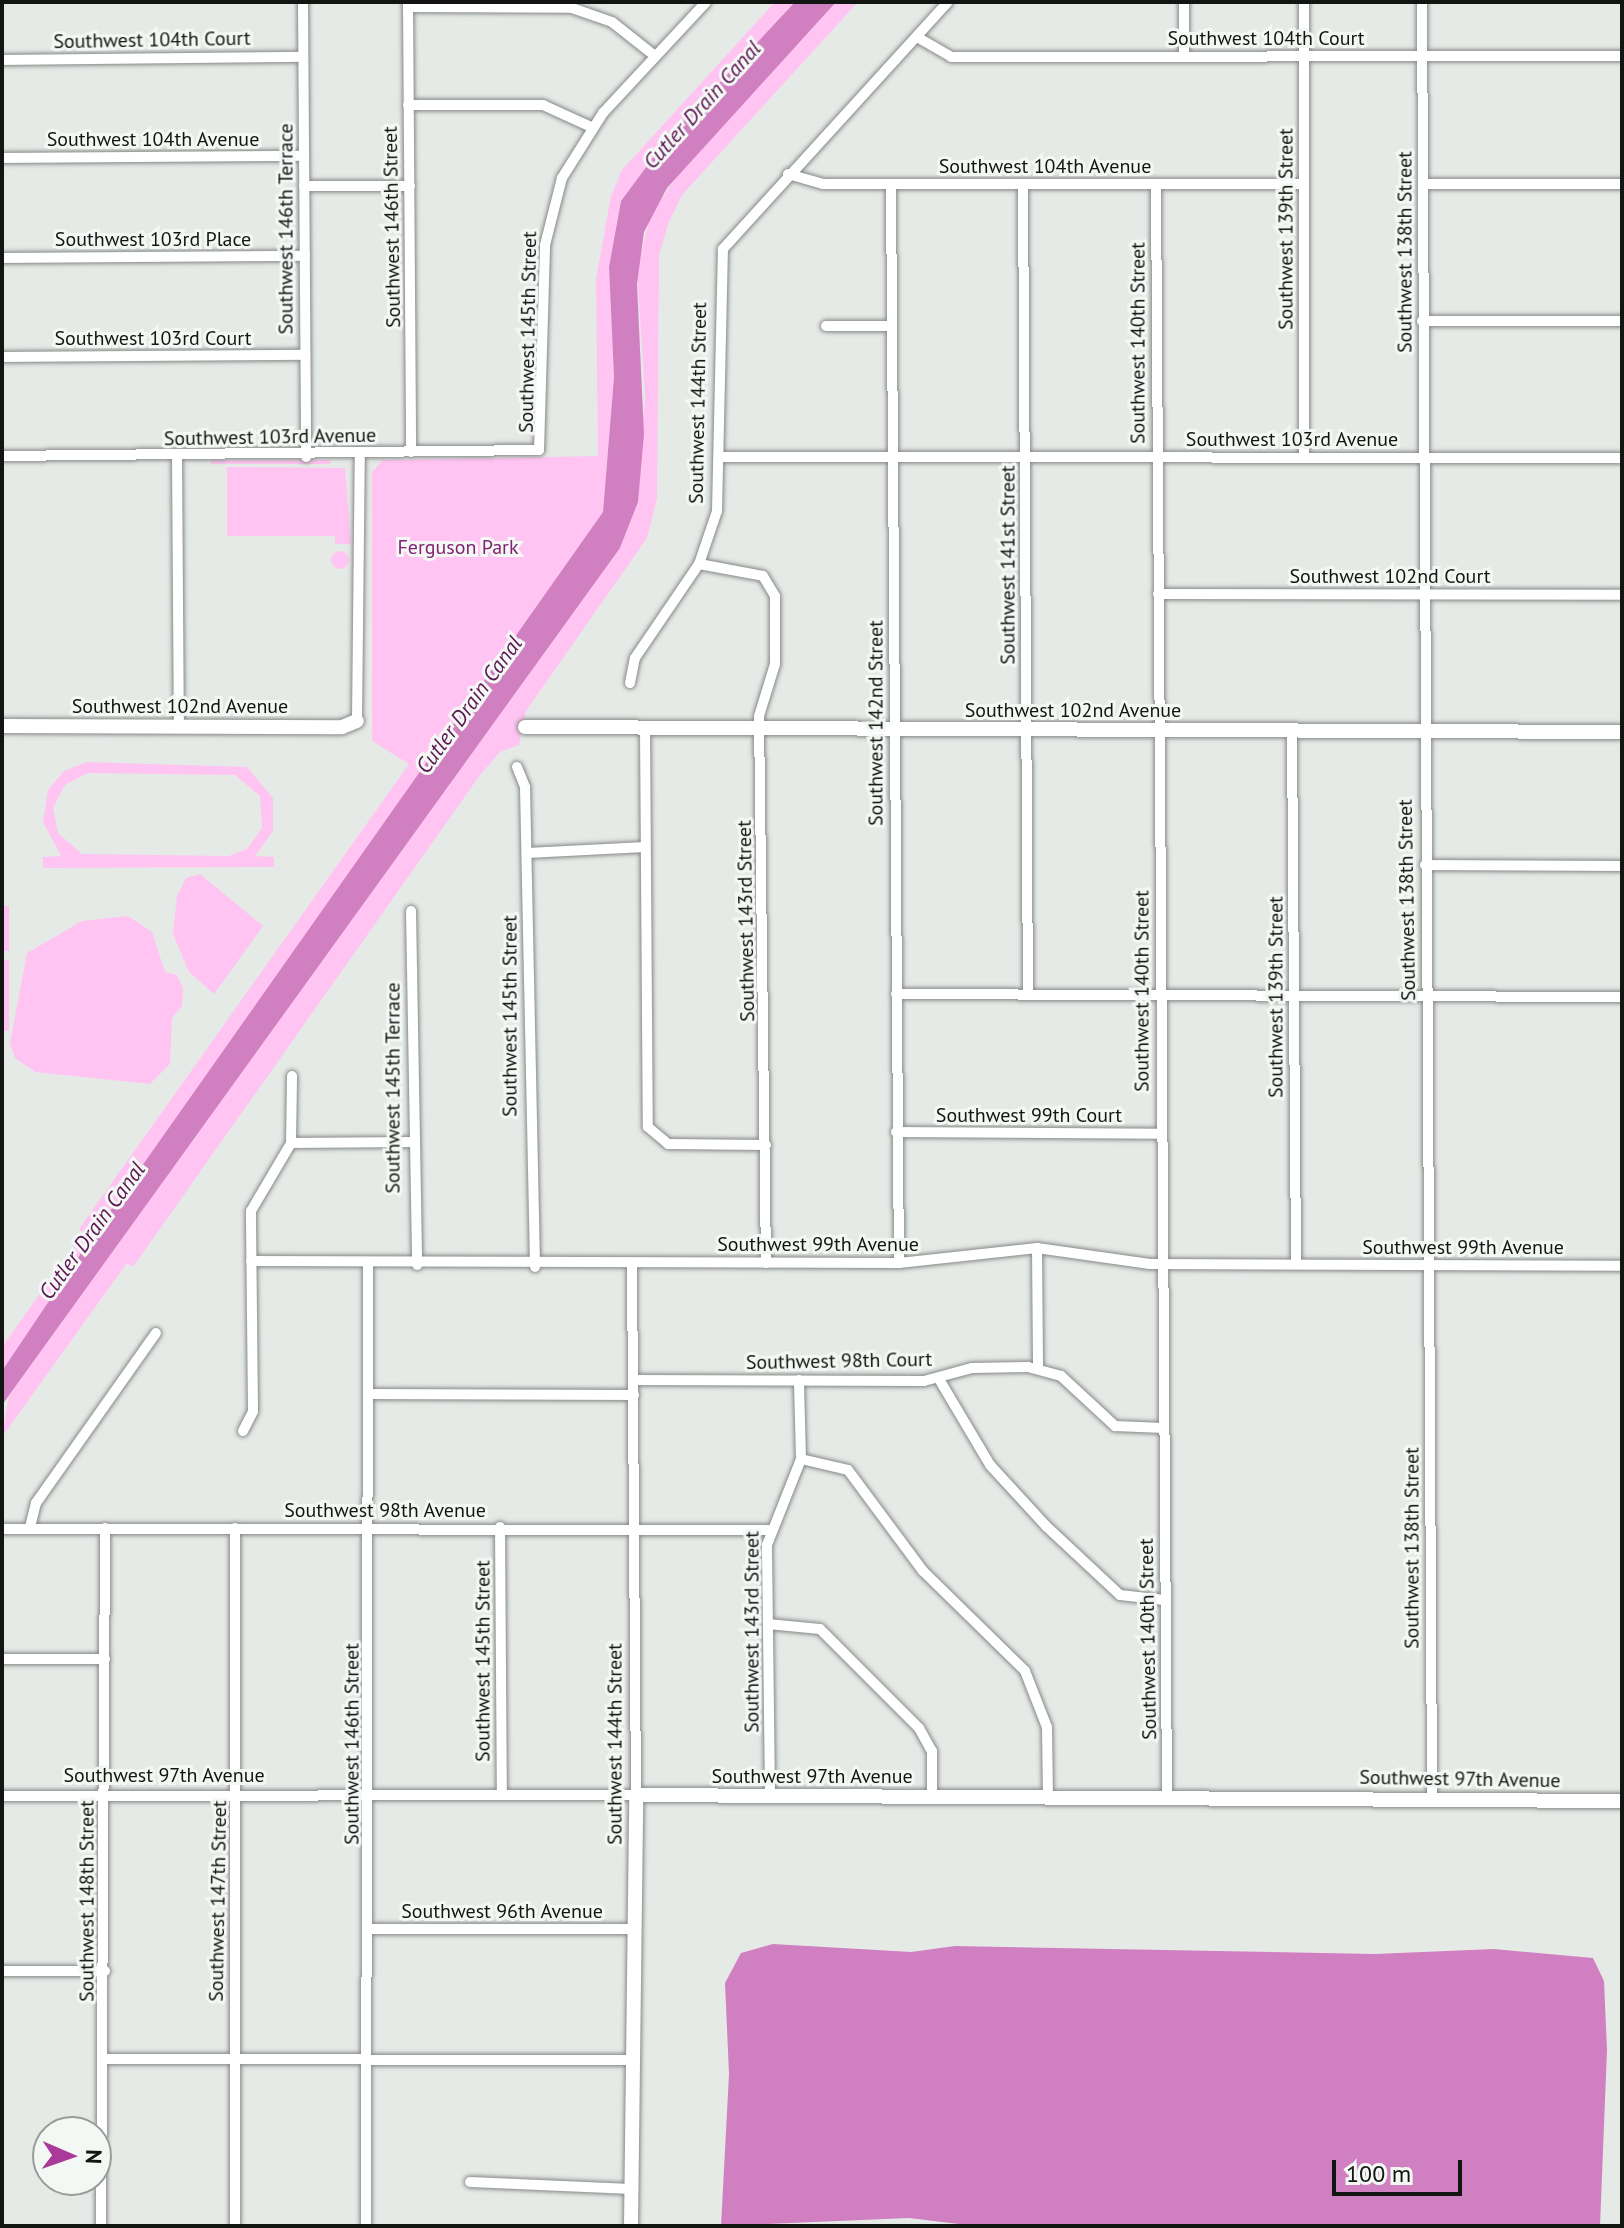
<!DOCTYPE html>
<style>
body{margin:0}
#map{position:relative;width:1624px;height:2228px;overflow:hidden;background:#e6eae7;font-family:"PT Sans",sans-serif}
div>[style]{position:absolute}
.green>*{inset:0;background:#ffc4f2;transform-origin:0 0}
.round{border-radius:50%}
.water>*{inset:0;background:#d080c1}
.roads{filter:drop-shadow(0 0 2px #868a87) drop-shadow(0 0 2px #868a87)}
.street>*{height:10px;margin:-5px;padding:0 5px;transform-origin:5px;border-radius:5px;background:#fff}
.secondary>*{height:14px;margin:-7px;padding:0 7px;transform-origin:7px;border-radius:7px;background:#fff}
span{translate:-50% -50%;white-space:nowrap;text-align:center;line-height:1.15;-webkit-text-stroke:6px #f3f8f4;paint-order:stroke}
.street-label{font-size:20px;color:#131513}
.park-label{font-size:20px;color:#802273}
.water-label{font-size:22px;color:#5d1654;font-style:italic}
.frame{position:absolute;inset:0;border:4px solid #131513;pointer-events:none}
.north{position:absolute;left:32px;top:2116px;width:80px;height:80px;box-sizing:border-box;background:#f3f8f4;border:2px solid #999d9a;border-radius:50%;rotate:92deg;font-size:22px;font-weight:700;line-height:32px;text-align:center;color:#131513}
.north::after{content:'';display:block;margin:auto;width:28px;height:36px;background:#a93a99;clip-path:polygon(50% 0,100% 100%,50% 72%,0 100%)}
.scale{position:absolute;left:1332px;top:2160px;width:130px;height:36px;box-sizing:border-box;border:4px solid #131513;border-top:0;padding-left:10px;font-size:24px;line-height:28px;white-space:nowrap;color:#131513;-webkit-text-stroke:6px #f3f8f4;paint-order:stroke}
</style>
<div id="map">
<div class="green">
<div style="clip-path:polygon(775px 2px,795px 2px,667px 139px,621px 201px,609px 267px,614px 377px,603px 512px,2px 1371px,2px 1347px,83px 1233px,79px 1229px,409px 764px,372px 741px,372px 472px,383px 460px,598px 456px,596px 279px,611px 196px,622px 170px)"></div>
<div style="clip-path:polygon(836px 2px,858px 2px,682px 195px,669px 222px,659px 255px,657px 499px,647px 538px,526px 711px,519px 745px,500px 752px,480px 775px,133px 1267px,127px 1263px,2px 1437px,9px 1395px,620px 548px,638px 502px,645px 395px,637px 272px,650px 217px,676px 177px)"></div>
<div style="left:330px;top:460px;width:4px;height:119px;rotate:90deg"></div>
<div style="clip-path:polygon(227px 467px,345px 468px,351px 544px,335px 544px,335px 536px,227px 536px)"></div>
<div class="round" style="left:331px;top:551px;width:18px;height:18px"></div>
<div style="clip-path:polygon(evenodd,87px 762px,247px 767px,273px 798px,273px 831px,255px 856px,274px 857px,274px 867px,43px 868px,43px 857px,61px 856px,43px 822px,48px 790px,64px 771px,87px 762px,88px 773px,235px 775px,260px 796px,262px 828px,247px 849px,229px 856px,82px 854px,58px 833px,53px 808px,65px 785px,88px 773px)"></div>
<div style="clip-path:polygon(200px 874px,263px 926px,214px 994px,189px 972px,173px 934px,177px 896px,186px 878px)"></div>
<div style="left:2px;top:906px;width:7px;height:45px"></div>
<div style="clip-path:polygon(128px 916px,152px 932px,165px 972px,177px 975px,183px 988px,182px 1006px,172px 1018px,170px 1064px,150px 1084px,35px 1072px,15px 1058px,10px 1043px,27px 953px,82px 921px)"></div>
<div style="left:2px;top:960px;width:7px;height:71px"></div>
</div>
<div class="water">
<div style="clip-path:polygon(795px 2px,836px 2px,667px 188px,644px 232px,637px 284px,644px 434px,638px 502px,620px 548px,2px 1405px,2px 1371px,94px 1234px,603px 512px,614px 377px,609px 267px,621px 201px,667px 139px)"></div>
<div style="clip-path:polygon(773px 1944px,911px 1952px,955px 1946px,1375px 1954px,1494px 1949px,1593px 1958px,1604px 1981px,1607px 2050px,1600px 2226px,975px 2226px,909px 2218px,721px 2226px,729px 2074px,725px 1983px,741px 1953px)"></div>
</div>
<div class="roads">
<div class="street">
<div style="left:303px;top:2px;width:455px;rotate:89.6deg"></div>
<div style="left:408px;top:2px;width:450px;rotate:89.6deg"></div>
<div style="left:1304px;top:2px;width:455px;rotate:90deg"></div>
<div style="left:1422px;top:2px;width:1797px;rotate:89.68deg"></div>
<div style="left:408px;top:7px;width:164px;rotate:0.3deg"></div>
<div style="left:572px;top:8px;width:42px;rotate:19.3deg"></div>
<div style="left:612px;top:22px;width:55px;rotate:38.3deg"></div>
<div style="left:917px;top:37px;width:39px;rotate:30deg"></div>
<div style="left:951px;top:57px;width:671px;rotate:-0.09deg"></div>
<div style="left:1184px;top:55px;width:53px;rotate:-90deg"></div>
<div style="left:2px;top:60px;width:301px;rotate:-0.6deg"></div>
<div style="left:408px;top:105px;width:135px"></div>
<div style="left:543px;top:105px;width:53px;rotate:24.6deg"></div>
<div style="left:2px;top:158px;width:302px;rotate:-0.4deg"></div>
<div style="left:788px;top:174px;width:36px;rotate:16deg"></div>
<div style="left:823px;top:184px;width:480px"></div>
<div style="left:891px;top:184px;width:1079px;rotate:89.58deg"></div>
<div style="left:1023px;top:184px;width:810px;rotate:89.65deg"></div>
<div style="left:1156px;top:184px;width:1613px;rotate:89.61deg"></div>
<div style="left:1424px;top:184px;width:198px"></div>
<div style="left:304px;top:186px;width:106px"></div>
<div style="left:2px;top:258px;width:303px;rotate:-0.4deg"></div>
<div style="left:1422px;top:321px;width:200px"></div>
<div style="left:826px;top:326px;width:65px"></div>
<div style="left:2px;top:357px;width:303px;rotate:-0.4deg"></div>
<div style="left:2px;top:456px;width:537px;rotate:-0.64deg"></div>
<div style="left:539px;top:450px;width:205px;rotate:-88.3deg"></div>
<div style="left:545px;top:245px;width:69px;rotate:-75.8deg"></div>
<div style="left:562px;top:178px;width:77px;rotate:-57.8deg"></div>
<div style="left:603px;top:113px;width:151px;rotate:-47.1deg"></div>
<div style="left:177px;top:457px;width:269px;rotate:89.6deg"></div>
<div style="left:721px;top:457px;width:901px;rotate:0.06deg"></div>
<div style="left:699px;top:564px;width:65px;rotate:10.6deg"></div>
<div style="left:763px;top:576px;width:23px;rotate:59deg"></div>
<div style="left:775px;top:596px;width:68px;rotate:90deg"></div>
<div style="left:775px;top:664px;width:54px;rotate:107.1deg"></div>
<div style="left:759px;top:716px;width:547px;rotate:89.27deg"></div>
<div style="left:1158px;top:594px;width:464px;rotate:0.1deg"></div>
<div style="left:630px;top:683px;width:25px;rotate:-79deg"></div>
<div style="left:635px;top:658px;width:114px;rotate:-55.8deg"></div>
<div style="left:699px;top:564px;width:56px;rotate:-71.2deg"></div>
<div style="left:717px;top:511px;width:262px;rotate:-88.7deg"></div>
<div style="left:723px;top:249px;width:334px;rotate:-47.7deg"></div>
<div style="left:357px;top:721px;width:265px;rotate:-89.4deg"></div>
<div style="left:645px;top:727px;width:400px;rotate:89.6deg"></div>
<div style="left:648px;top:1127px;width:26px;rotate:40deg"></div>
<div style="left:668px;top:1144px;width:98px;rotate:0.6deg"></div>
<div style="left:1292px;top:730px;width:534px;rotate:89.57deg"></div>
<div style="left:517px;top:767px;width:22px;rotate:68deg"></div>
<div style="left:525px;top:787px;width:480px;rotate:88.8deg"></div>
<div style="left:527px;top:853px;width:118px;rotate:-2.9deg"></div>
<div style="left:1425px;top:865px;width:197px;rotate:0.3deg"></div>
<div style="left:411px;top:911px;width:354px;rotate:89deg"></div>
<div style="left:896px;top:994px;width:726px;rotate:0.24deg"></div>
<div style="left:896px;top:1132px;width:266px;rotate:0.4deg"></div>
<div style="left:291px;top:1143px;width:121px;rotate:-0.5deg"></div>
<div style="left:1037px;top:1248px;width:120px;rotate:89.5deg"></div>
<div style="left:251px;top:1261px;width:648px;rotate:0.18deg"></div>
<div style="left:899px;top:1263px;width:139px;rotate:-6.2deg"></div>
<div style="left:1037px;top:1248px;width:114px;rotate:8.1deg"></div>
<div style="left:1150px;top:1264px;width:472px;rotate:0.2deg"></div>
<div style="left:939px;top:1379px;width:100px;rotate:59.3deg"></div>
<div style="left:990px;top:1465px;width:83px;rotate:47.4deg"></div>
<div style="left:1046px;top:1526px;width:101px;rotate:43deg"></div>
<div style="left:1120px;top:1595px;width:45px;rotate:6.3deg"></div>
<div style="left:633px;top:1380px;width:291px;rotate:0.2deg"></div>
<div style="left:924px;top:1381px;width:50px;rotate:-15.2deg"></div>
<div style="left:972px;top:1368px;width:56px;rotate:-1deg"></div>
<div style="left:1028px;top:1367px;width:34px;rotate:15deg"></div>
<div style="left:1061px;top:1376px;width:74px;rotate:42.8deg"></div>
<div style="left:1115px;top:1426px;width:49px;rotate:2.3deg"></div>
<div style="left:369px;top:1394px;width:265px;rotate:0.2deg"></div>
<div style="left:243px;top:1431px;width:22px;rotate:-63deg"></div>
<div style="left:253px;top:1411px;width:200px;rotate:-90.6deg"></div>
<div style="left:251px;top:1211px;width:79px;rotate:-59.5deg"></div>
<div style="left:291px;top:1143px;width:67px;rotate:-89.1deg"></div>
<div style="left:801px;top:1459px;width:48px;rotate:13.2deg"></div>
<div style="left:848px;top:1470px;width:126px;rotate:53.4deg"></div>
<div style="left:923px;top:1571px;width:143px;rotate:44.4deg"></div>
<div style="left:1025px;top:1671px;width:60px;rotate:68.6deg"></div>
<div style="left:1047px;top:1727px;width:71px;rotate:89.2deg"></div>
<div style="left:30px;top:1527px;width:25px;rotate:-76deg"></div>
<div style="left:36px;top:1503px;width:208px;rotate:-54.8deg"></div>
<div style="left:500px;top:1527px;width:268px;rotate:89.6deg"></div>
<div style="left:2px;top:1529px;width:766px;rotate:0.07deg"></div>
<div style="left:768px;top:1624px;width:52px;rotate:5.5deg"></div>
<div style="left:820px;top:1629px;width:140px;rotate:45deg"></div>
<div style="left:919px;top:1728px;width:26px;rotate:61deg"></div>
<div style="left:932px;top:1751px;width:45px;rotate:90deg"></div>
<div style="left:2px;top:1659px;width:103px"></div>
<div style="left:770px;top:1795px;width:250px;rotate:-90.7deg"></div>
<div style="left:767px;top:1545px;width:92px;rotate:-68.4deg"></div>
<div style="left:801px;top:1459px;width:79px;rotate:-91.5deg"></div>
<div style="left:2px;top:1796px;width:634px;rotate:-0.09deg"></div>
<div style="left:636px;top:1795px;width:532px;rotate:-90.43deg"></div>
<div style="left:370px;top:1929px;width:265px"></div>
<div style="left:2px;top:1971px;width:103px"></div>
<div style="left:104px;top:2059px;width:529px;rotate:0.11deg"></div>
<div style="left:470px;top:2182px;width:162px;rotate:2.5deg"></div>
<div style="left:101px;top:2226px;width:698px;rotate:-89.67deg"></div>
<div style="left:235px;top:2226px;width:698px;rotate:-90deg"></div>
<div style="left:366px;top:2226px;width:964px;rotate:-89.88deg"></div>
</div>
<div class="secondary">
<div style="left:2px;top:726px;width:340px;rotate:0.2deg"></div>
<div style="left:342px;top:727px;width:16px;rotate:-22deg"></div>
<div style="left:525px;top:727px;width:1097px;rotate:0.26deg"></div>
<div style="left:631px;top:2226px;width:431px;rotate:-89.3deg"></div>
<div style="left:636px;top:1795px;width:986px;rotate:0.35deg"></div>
</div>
</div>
<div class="street-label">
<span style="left:1266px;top:38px">Southwest 104th Court</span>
<span style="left:152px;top:40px;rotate:-1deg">Southwest 104th Court</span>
<span style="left:153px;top:139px">Southwest 104th Avenue</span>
<span style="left:1045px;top:166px">Southwest 104th Avenue</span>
<span style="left:392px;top:227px;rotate:-91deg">Southwest 146th Street</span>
<span style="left:286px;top:229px;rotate:-90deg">Southwest 146th Terrace</span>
<span style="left:1286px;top:229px;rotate:-90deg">Southwest 139th Street</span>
<span style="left:153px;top:239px">Southwest 103rd Place</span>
<span style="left:1405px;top:252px;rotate:-90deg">Southwest 138th Street</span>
<span style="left:528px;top:332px;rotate:-89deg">Southwest 145th Street</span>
<span style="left:153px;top:338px">Southwest 103rd Court</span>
<span style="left:1138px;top:343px;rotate:-90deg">Southwest 140th Street</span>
<span style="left:698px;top:403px;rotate:-89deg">Southwest 144th Street</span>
<span style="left:270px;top:437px;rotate:-1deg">Southwest 103rd Avenue</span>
<span style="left:1292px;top:439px">Southwest 103rd Avenue</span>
<span style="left:1008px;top:565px;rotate:-90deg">Southwest 141st Street</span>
<span style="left:1390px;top:576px">Southwest 102nd Court</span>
<span style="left:180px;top:706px">Southwest 102nd Avenue</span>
<span style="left:1073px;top:710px">Southwest 102nd Avenue</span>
<span style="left:876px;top:723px;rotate:-90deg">Southwest 142nd Street</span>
<span style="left:1407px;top:900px;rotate:-91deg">Southwest 138th Street</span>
<span style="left:746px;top:921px;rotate:-91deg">Southwest 143rd Street</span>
<span style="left:1142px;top:991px;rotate:-90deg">Southwest 140th Street</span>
<span style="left:1276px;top:997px;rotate:-90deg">Southwest 139th Street</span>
<span style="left:510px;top:1016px;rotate:-90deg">Southwest 145th Street</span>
<span style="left:393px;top:1088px;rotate:-90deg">Southwest 145th Terrace</span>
<span style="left:1029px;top:1115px">Southwest 99th Court</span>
<span style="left:818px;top:1244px">Southwest 99th Avenue</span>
<span style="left:1463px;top:1247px">Southwest 99th Avenue</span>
<span style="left:839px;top:1361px;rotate:-1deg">Southwest 98th Court</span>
<span style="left:385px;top:1510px">Southwest 98th Avenue</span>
<span style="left:1412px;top:1548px;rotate:-90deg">Southwest 138th Street</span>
<span style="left:752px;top:1632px;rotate:-90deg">Southwest 143rd Street</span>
<span style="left:1148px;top:1639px;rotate:-91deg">Southwest 140th Street</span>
<span style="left:483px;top:1661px;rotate:-90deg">Southwest 145th Street</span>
<span style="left:352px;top:1744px;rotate:-90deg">Southwest 146th Street</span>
<span style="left:615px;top:1744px;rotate:-90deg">Southwest 144th Street</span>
<span style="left:164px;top:1775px">Southwest 97th Avenue</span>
<span style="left:812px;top:1776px">Southwest 97th Avenue</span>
<span style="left:1460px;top:1779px;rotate:1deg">Southwest 97th Avenue</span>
<span style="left:87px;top:1901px;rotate:-90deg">Southwest 148th Street</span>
<span style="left:218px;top:1901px;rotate:-89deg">Southwest 147th Street</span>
<span style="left:502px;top:1911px">Southwest 96th Avenue</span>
</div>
<div class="park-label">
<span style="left:458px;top:547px">Ferguson Park</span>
</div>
<div class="water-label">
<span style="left:702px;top:105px;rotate:-48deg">Cutler Drain Canal</span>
<span style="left:469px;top:705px;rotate:-54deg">Cutler Drain Canal</span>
<span style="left:92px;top:1231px;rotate:-54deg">Cutler Drain Canal</span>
</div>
<div class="frame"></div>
<div class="north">N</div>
<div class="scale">100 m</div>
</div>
